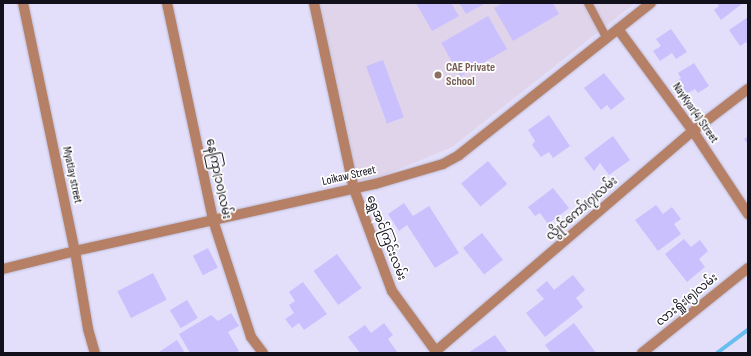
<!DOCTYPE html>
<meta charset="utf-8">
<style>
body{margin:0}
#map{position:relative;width:751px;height:356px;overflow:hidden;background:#e3dffb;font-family:"Sofia Sans Condensed","Noto Sans Myanmar",sans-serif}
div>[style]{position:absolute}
.education>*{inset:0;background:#dfd4e9}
.stream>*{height:4px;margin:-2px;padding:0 2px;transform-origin:2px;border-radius:2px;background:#69bef0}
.building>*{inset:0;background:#cac0fe;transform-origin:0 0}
.roads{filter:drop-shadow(0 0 1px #bdbad3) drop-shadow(0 0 1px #bdbad3)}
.lane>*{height:8px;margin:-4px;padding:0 4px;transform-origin:4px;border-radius:4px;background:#b58065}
.street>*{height:10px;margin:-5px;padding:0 5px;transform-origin:5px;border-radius:5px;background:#b58065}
.dots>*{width:11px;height:11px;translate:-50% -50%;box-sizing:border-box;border:2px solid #fff;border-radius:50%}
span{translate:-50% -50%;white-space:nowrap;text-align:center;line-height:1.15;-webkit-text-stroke:3.5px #fff;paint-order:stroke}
.education-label{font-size:12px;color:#785e54;font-weight:700}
.left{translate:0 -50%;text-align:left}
.street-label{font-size:12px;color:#12101b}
.frame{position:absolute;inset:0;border:4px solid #12101b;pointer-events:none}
</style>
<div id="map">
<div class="education">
<div style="clip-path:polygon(320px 3px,635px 3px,452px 147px,354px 188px)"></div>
</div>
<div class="stream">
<div style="left:717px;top:353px;width:39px;rotate:-37deg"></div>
</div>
<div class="building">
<div style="clip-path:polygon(416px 3px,451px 3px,459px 16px,432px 31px)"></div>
<div style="clip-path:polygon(459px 3px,486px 3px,466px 14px)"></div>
<div style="clip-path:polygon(503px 3px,553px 3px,559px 14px,513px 41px,494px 8px)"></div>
<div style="clip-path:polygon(717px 3px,743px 3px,721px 20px,714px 10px,719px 6px)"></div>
<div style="left:488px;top:16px;width:38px;height:54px;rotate:60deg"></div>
<div style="clip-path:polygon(748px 17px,748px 45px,746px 42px,740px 46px,729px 30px)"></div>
<div style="clip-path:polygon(671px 29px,687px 52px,676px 59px,672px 53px,660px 61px,653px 51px,661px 46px,656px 39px)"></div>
<div style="left:383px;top:60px;width:61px;height:18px;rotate:70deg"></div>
<div style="clip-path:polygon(694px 63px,709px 86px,698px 93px,695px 89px,683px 96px,675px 82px,681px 78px,678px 73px)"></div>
<div style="clip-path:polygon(604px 73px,625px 99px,611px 110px,607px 105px,601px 110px,584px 88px)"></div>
<div style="clip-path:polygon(549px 115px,570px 146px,553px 158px,549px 152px,541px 157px,532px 145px,535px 141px,528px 130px)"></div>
<div style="clip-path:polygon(613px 136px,630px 160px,609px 175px,600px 163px,594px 171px,584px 158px)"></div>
<div style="clip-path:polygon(748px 136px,748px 144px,744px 139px)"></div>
<div style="left:488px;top:161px;width:30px;height:35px;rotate:50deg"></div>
<div style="clip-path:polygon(553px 188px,569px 208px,548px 224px,540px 213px,535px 216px,528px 207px)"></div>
<div style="clip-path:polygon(404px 203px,413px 216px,429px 206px,459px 253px,435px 268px,407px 225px,399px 231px,388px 214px)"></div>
<div style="clip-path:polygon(656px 205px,663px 214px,672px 207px,681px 219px,674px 224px,681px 234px,658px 251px,635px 220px)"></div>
<div style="left:482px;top:233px;width:34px;height:24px;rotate:52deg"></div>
<div style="clip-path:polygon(684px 239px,691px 247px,700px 240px,708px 251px,699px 259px,705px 267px,687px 282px,665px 254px)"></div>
<div style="left:208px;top:248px;width:22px;height:17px;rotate:63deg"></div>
<div style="left:337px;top:254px;width:42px;height:29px;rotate:54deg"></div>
<div style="left:153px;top:273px;width:30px;height:40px;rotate:63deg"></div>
<div style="clip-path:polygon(573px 275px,585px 290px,576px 298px,583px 307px,545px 337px,526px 313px,544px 299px,536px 290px,547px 281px,554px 290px)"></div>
<div style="clip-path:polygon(303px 282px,327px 314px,304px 330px,299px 323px,292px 328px,285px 319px,294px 313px,289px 305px,295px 301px,289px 292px)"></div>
<div style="left:187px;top:300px;width:21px;height:20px;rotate:59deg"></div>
<div style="clip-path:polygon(231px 313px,239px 326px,228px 332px,239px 351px,235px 353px,190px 353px,179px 334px,211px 315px,218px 321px)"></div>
<div style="clip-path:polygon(384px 323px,393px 335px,388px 339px,398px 353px,360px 353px,348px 337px,365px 325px,371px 333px)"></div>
<div style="clip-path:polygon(574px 323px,596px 353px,551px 353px,545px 345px)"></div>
<div style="clip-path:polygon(495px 335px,508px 353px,468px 353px)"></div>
<div style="clip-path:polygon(177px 340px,185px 353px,160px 353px,159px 352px)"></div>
</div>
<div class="roads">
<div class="lane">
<div style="left:588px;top:3px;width:40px;rotate:62deg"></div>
</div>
<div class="street">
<div style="left:23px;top:3px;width:253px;rotate:78.2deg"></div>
<div style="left:75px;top:251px;width:79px;rotate:80.5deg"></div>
<div style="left:88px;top:329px;width:25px;rotate:74deg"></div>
<div style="left:167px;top:3px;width:222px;rotate:78deg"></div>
<div style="left:213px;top:220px;width:123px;rotate:72deg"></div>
<div style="left:251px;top:337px;width:20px;rotate:53deg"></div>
<div style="left:314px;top:3px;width:190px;rotate:77.9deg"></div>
<div style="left:354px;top:189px;width:109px;rotate:69.6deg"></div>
<div style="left:392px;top:291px;width:77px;rotate:54deg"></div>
<div style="left:618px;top:29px;width:127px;rotate:53.7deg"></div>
<div style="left:693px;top:131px;width:100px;rotate:56.5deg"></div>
<div style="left:3px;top:269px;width:74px;rotate:-14deg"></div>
<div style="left:75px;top:251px;width:307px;rotate:-12.6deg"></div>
<div style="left:375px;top:184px;width:71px;rotate:-16.4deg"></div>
<div style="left:443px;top:164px;width:18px;rotate:-29deg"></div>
<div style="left:459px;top:155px;width:245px;rotate:-38.4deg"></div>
<div style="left:436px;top:351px;width:338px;rotate:-40.6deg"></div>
<div style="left:693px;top:131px;width:69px;rotate:-37.4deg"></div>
<div style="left:642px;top:353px;width:136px;rotate:-38.7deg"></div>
</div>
</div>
<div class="dots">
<div style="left:438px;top:75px;background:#8d6e63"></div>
</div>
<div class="education-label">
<span class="left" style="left:446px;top:75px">CAE Private<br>School</span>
</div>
<div class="street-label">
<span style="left:695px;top:113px;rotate:55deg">NayKyar(4) Street</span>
<span style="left:72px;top:175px;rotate:78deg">Myatlay street</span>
<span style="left:349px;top:176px;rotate:-13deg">Loikaw Street</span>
<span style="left:218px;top:179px;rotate:78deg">နေကြာ(၁၀)လမ်း</span>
<span style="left:582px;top:209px;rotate:-41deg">လွိုင်ကော်(၇)လမ်း</span>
<span style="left:386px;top:238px;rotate:69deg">ရွှေအင်ကြင်းလမ်း</span>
<span style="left:687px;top:300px;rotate:-39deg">လားရှိုး(၅)လမ်း</span>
</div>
<div class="frame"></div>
</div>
